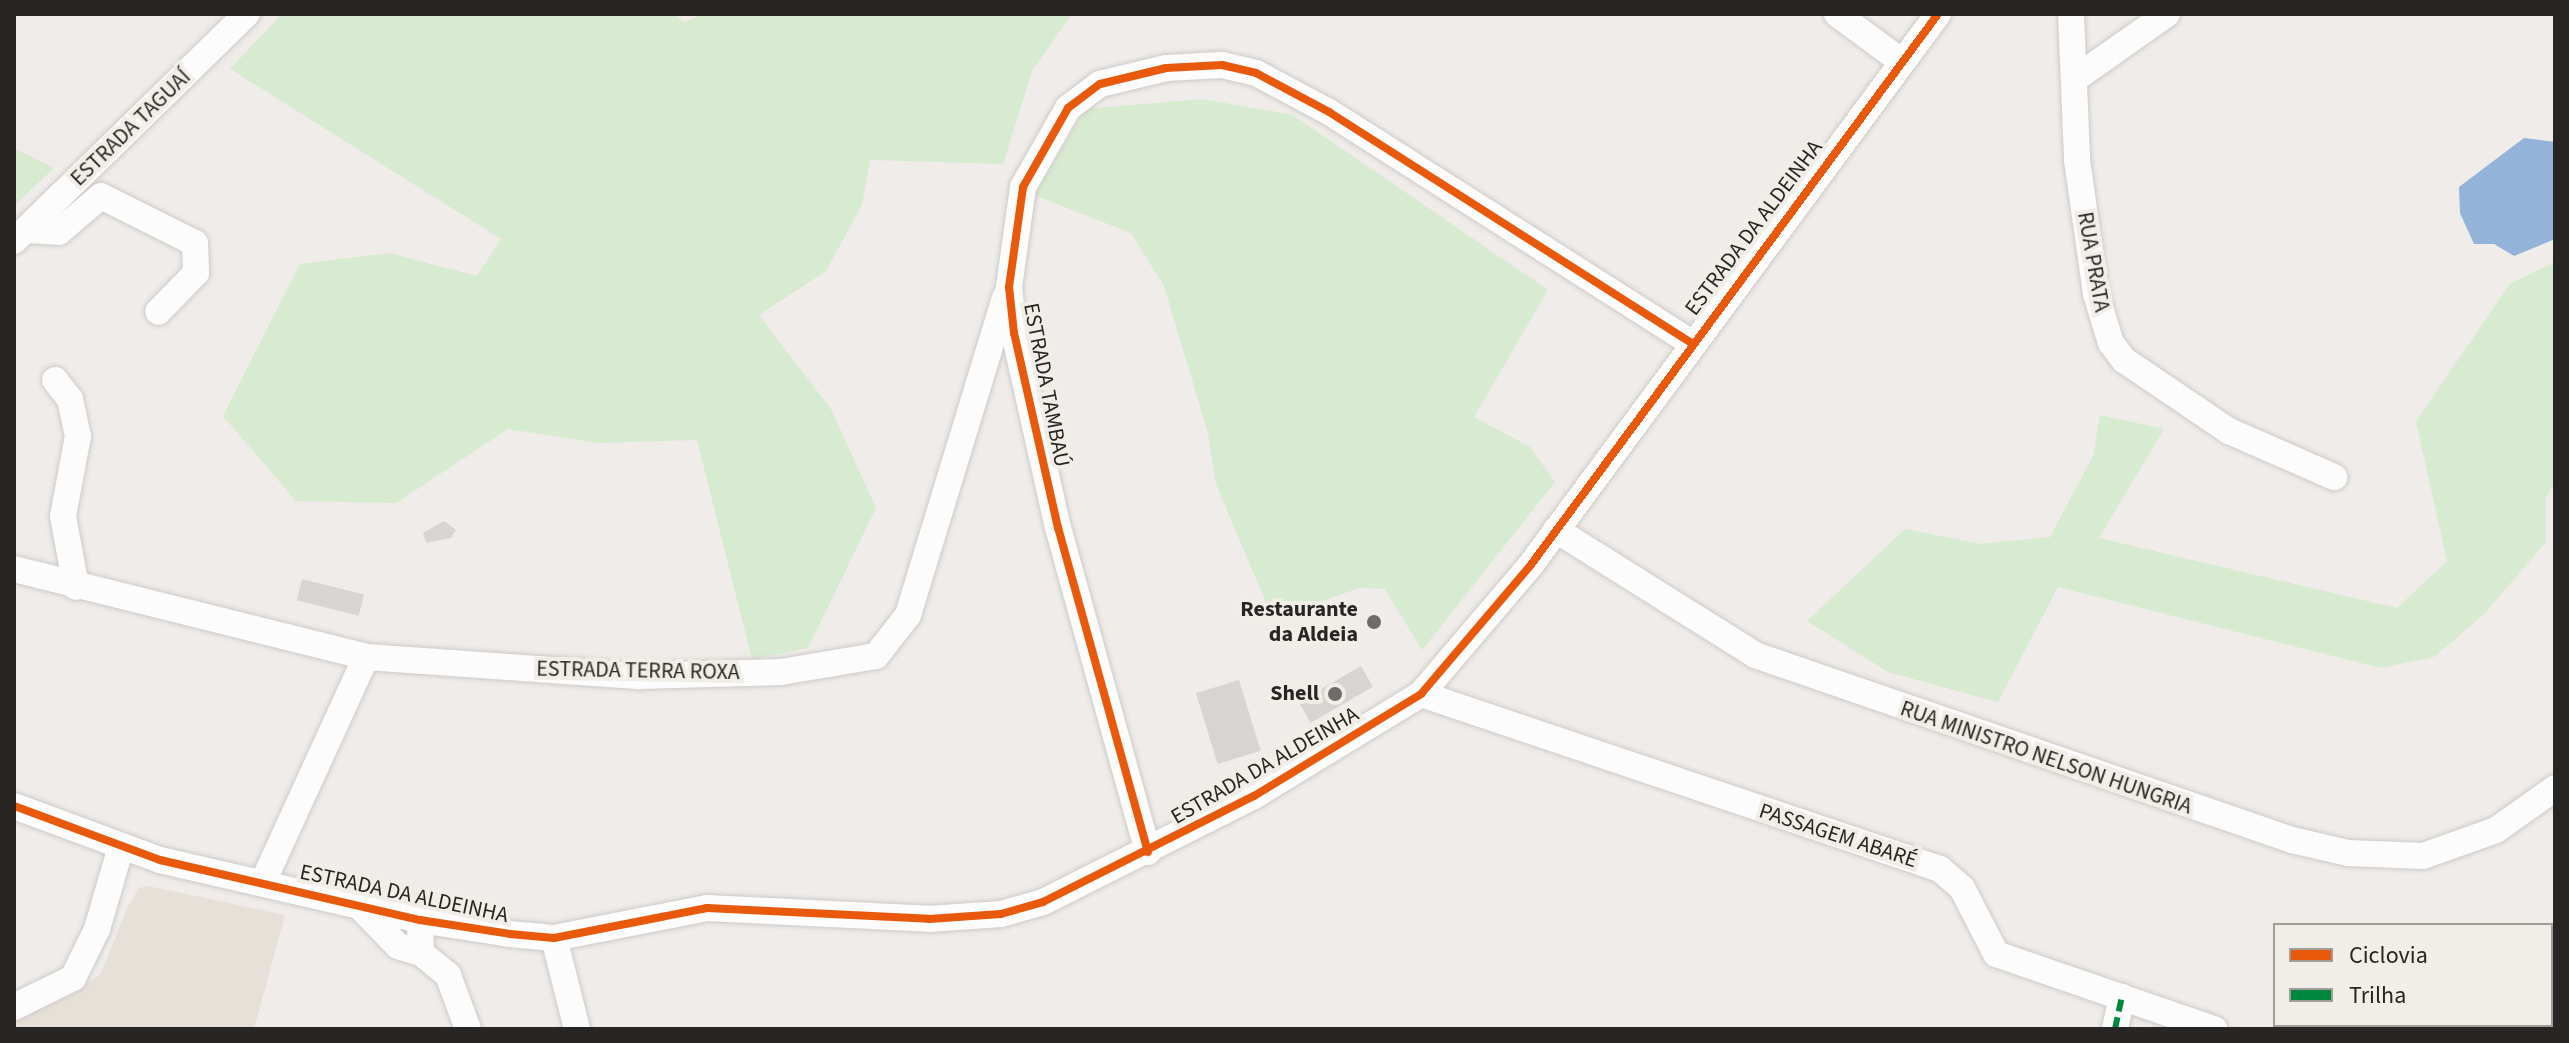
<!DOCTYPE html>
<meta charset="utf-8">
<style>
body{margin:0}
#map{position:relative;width:2569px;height:1043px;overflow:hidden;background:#efece9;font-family:"Source Sans 3",sans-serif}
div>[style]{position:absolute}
.built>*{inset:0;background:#e7e0d8}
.green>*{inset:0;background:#d7ebd0}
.water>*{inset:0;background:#93b4d8}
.building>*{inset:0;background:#d7d4d3;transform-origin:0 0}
.roads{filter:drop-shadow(0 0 2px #cdcac8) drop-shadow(0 0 2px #cdcac8)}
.minor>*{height:26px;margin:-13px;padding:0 13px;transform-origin:13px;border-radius:13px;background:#fdfcfc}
.quiet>*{height:6px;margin-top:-3px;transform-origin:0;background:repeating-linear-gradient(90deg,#00873e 0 12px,transparent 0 18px)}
.cycleway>*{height:8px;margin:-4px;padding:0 4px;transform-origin:4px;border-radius:4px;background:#e8590c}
.dots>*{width:22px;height:22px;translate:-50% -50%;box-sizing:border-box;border:4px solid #f1ede7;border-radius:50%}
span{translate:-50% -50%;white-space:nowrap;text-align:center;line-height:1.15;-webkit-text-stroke:8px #f1ede7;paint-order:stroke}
.street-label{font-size:22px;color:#282624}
.poi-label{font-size:22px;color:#282624;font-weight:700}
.right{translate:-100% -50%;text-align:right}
.frame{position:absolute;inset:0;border:16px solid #282624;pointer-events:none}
.legend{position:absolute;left:2273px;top:923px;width:280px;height:104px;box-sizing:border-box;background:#f1ede7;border:2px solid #a19d99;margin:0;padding:10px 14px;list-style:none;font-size:24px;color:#282624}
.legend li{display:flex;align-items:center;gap:16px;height:40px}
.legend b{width:40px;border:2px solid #a19d99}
</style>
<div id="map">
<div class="built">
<div style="clip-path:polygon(148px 886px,285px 915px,254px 1029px,14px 1029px,14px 1020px,78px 992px,101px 973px,128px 906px,139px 888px)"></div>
</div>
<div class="green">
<div style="clip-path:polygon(282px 14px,674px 14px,684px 23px,702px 14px,1072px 14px,1032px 71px,1003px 164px,870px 160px,862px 205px,826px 271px,759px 315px,831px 409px,876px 508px,808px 648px,752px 659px,697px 440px,598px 443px,508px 429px,396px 503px,296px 501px,223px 416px,300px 264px,389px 253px,477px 276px,501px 239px,230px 69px)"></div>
<div style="clip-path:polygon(1202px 99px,1293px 115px,1548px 290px,1474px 417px,1530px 447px,1555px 482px,1422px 650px,1385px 589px,1359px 588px,1273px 619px,1216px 484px,1208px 433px,1164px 286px,1131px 233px,1034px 195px,1086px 109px)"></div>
<div style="clip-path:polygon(14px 148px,54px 168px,14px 206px)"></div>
<div style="clip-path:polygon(2555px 262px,2555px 482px,2546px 497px,2546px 542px,2484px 614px,2434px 657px,2381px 668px,2058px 587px,1998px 702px,1888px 672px,1807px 621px,1905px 529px,1981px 544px,2050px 537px,2093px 456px,2100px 415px,2164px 429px,2099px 538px,2397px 608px,2447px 561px,2416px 421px,2510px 284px)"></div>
</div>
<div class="water">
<div style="clip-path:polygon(2524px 138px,2555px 142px,2555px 239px,2514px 256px,2494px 244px,2474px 244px,2460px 213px,2459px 187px)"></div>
</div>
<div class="building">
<div style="clip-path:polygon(444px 521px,456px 530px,451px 538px,426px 543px,423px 533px)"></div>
<div style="left:302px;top:579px;width:64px;height:22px;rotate:14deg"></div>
<div style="left:1361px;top:666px;width:24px;height:72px;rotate:60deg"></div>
<div style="left:1239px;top:680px;width:74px;height:45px;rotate:73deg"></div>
</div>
<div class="roads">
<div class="minor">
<div style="left:1837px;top:14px;width:79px;rotate:36.3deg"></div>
<div style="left:2071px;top:14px;width:146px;rotate:87.6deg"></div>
<div style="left:2077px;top:160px;width:135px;rotate:81.9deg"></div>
<div style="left:2096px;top:294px;width:51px;rotate:73deg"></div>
<div style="left:2111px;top:343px;width:21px;rotate:53deg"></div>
<div style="left:2124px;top:360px;width:127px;rotate:34.1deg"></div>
<div style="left:2229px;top:431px;width:115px;rotate:23.7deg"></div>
<div style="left:2076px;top:78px;width:111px;rotate:-35.1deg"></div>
<div style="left:26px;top:230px;width:33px;rotate:3deg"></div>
<div style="left:59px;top:232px;width:55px;rotate:-40.6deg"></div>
<div style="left:101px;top:196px;width:105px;rotate:26.6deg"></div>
<div style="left:195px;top:243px;width:30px;rotate:88deg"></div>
<div style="left:196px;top:273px;width:54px;rotate:134.3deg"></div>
<div style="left:14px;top:241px;width:325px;rotate:-44.3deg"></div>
<div style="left:55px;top:380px;width:24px;rotate:52deg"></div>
<div style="left:70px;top:399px;width:38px;rotate:78deg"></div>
<div style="left:78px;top:436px;width:81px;rotate:100.6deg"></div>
<div style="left:63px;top:516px;width:72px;rotate:79.6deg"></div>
<div style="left:1556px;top:530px;width:235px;rotate:32.1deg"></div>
<div style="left:1755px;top:655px;width:568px;rotate:19.01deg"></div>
<div style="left:2292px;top:840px;width:57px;rotate:13.1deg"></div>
<div style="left:2348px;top:853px;width:75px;rotate:2.3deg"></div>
<div style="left:2423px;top:856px;width:77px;rotate:-19.6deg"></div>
<div style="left:2496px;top:830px;width:72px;rotate:-35.4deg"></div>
<div style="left:14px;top:569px;width:363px;rotate:14deg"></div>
<div style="left:366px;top:657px;width:275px;rotate:4deg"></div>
<div style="left:640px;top:676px;width:141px;rotate:-1.6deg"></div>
<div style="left:781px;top:672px;width:96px;rotate:-9.6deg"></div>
<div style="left:876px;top:656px;width:52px;rotate:-52deg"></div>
<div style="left:908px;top:615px;width:332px;rotate:-73deg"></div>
<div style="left:1421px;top:694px;width:548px;rotate:18.63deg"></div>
<div style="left:1940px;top:869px;width:29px;rotate:41deg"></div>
<div style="left:1962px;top:888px;width:74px;rotate:62.7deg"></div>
<div style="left:1996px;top:954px;width:231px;rotate:19deg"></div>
<div style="left:14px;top:806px;width:156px;rotate:20.3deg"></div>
<div style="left:160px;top:860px;width:267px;rotate:13deg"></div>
<div style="left:420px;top:920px;width:91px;rotate:8.8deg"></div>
<div style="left:510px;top:934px;width:44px;rotate:5.2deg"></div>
<div style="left:554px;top:938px;width:156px;rotate:-11.1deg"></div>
<div style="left:707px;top:908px;width:222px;rotate:2.8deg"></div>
<div style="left:929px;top:919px;width:72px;rotate:-4deg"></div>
<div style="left:1001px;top:914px;width:44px;rotate:-15.9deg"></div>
<div style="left:1043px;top:902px;width:236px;rotate:-26.7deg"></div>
<div style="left:1254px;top:796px;width:196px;rotate:-31.4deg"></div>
<div style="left:1421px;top:694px;width:168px;rotate:-49.6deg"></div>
<div style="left:1530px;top:566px;width:686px;rotate:-53.53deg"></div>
<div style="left:1148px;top:852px;width:336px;rotate:-105.5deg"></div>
<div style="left:1058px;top:528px;width:200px;rotate:-102.7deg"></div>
<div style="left:1014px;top:333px;width:46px;rotate:-96.2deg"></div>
<div style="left:1009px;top:287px;width:101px;rotate:-82deg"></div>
<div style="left:1023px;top:187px;width:91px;rotate:-60.3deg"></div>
<div style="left:1068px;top:108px;width:40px;rotate:-37deg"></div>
<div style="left:1100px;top:84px;width:68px;rotate:-13.6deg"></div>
<div style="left:1166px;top:68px;width:56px;rotate:-3.1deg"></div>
<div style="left:1222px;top:65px;width:35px;rotate:13deg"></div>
<div style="left:1256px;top:73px;width:83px;rotate:28.1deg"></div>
<div style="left:1329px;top:112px;width:430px;rotate:32.5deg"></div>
<div style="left:263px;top:882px;width:247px;rotate:-65.4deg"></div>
<div style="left:360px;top:907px;width:54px;rotate:45.7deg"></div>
<div style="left:398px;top:946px;width:24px;rotate:17deg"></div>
<div style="left:421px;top:953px;width:33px;rotate:-92deg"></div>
<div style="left:554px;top:938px;width:94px;rotate:75.8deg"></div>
<div style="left:421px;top:953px;width:35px;rotate:39deg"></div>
<div style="left:448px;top:975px;width:58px;rotate:69.7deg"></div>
<div style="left:14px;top:1007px;width:66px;rotate:-26.2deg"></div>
<div style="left:73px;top:978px;width:55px;rotate:-63.9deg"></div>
<div style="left:97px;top:929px;width:85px;rotate:-73.7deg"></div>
<div style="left:2115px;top:1029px;width:33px;rotate:-78deg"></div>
<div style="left:2351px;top:1029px;width:4px;rotate:-63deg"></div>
</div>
</div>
<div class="quiet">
<div style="left:2115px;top:1029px;width:33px;rotate:-78deg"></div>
</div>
<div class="cycleway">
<div style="left:14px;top:806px;width:156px;rotate:20.3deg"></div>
<div style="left:160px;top:860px;width:267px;rotate:13deg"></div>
<div style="left:420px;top:920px;width:91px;rotate:8.8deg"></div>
<div style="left:510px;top:934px;width:44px;rotate:5.2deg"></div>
<div style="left:554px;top:938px;width:156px;rotate:-11.1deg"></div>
<div style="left:707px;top:908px;width:222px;rotate:2.8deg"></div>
<div style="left:929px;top:919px;width:72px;rotate:-4deg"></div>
<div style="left:1001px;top:914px;width:44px;rotate:-15.9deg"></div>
<div style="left:1043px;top:902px;width:236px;rotate:-26.7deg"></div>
<div style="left:1254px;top:796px;width:196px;rotate:-31.4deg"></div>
<div style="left:1421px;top:694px;width:168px;rotate:-49.6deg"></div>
<div style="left:1530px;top:566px;width:686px;rotate:-53.53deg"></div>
<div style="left:1148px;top:852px;width:336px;rotate:-105.5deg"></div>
<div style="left:1058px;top:528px;width:200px;rotate:-102.7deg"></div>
<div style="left:1014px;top:333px;width:46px;rotate:-96.2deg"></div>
<div style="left:1009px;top:287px;width:101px;rotate:-82deg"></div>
<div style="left:1023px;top:187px;width:91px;rotate:-60.3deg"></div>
<div style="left:1068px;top:108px;width:40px;rotate:-37deg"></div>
<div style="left:1100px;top:84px;width:68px;rotate:-13.6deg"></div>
<div style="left:1166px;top:68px;width:56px;rotate:-3.1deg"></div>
<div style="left:1222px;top:65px;width:35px;rotate:13deg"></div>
<div style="left:1256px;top:73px;width:83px;rotate:28.1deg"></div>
<div style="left:1329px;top:112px;width:430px;rotate:32.5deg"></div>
</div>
<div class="dots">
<div style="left:1374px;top:622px;background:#6e6b69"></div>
<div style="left:1335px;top:694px;background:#6e6b69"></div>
</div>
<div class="street-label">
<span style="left:131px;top:128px;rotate:-44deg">ESTRADA TAGUAÍ</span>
<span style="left:1754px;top:228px;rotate:-53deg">ESTRADA DA ALDEINHA</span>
<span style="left:2093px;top:262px;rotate:80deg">RUA PRATA</span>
<span style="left:1046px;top:385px;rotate:79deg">ESTRADA TAMBAÚ</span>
<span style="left:638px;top:671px;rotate:1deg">ESTRADA TERRA ROXA</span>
<span style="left:2046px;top:758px;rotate:19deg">RUA MINISTRO NELSON HUNGRIA</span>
<span style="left:1265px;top:766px;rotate:-30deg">ESTRADA DA ALDEINHA</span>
<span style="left:1838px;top:836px;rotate:18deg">PASSAGEM ABARÉ</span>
<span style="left:404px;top:894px;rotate:12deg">ESTRADA DA ALDEINHA</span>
</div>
<div class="poi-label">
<span class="right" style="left:1358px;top:622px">Restaurante<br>da Aldeia</span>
<span class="right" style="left:1319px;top:694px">Shell</span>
</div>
<div class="frame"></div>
<ul class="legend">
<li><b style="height:10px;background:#e8590c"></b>Ciclovia</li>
<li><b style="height:10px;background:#00873e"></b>Trilha</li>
</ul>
</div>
